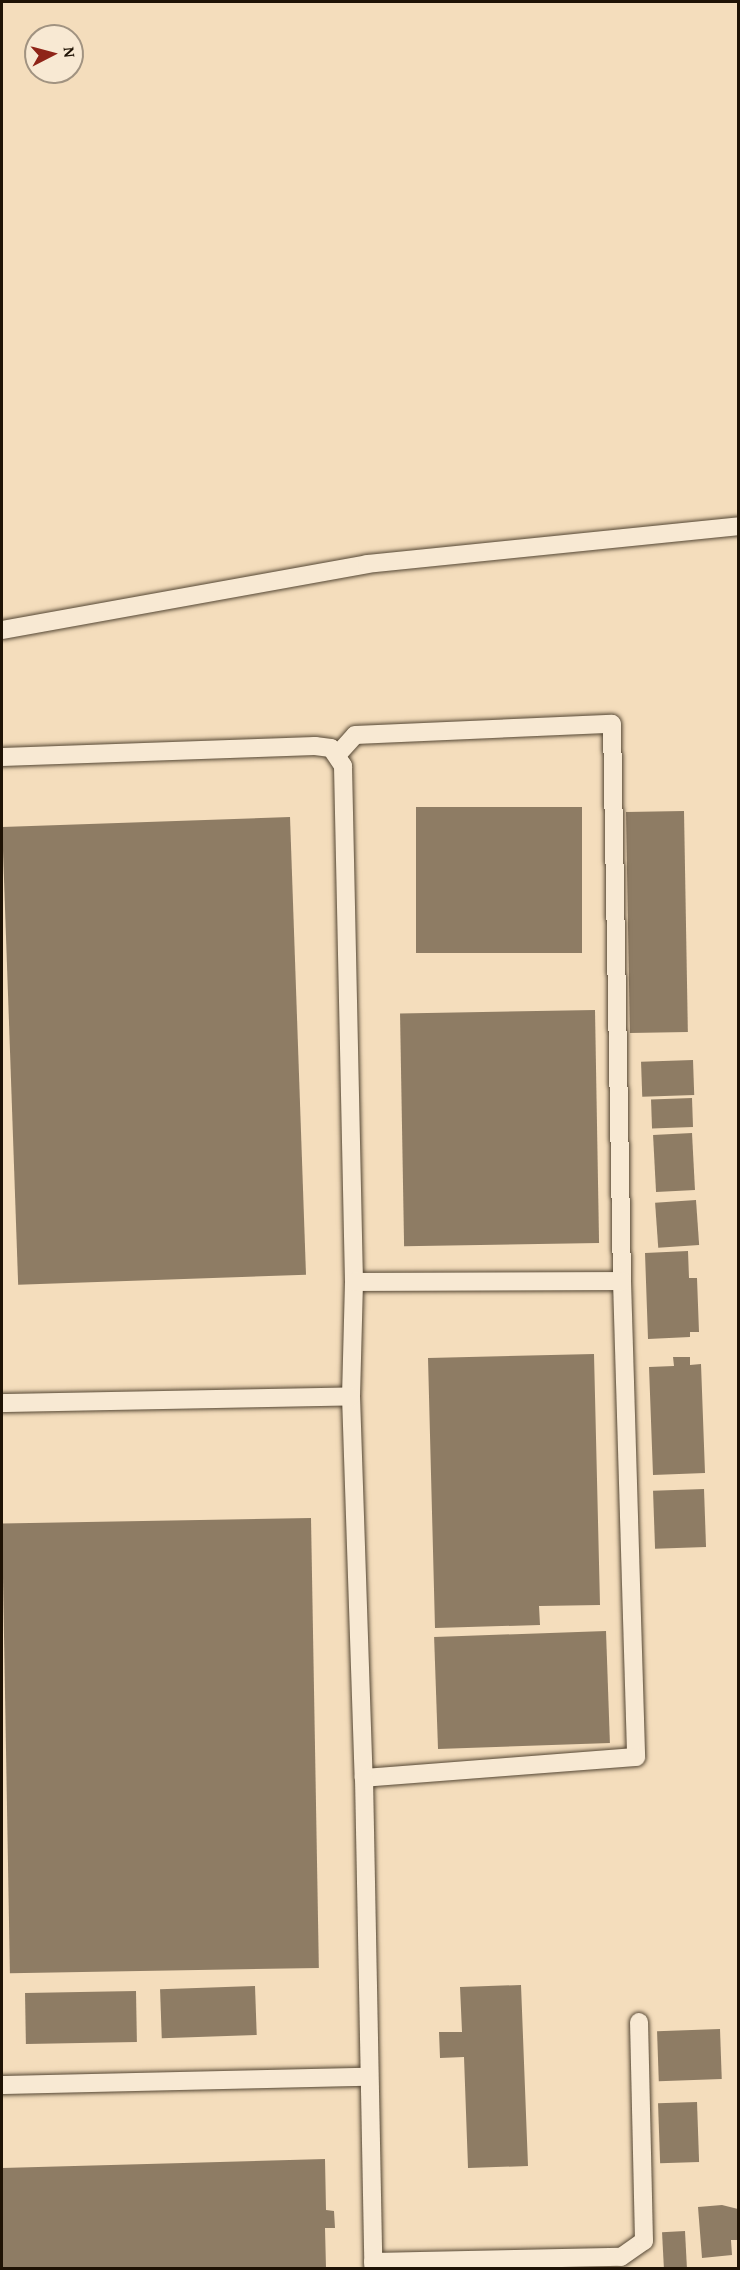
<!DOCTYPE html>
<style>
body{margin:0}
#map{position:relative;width:740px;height:2270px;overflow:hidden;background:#f4ddbc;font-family:"Gentium Book Plus",serif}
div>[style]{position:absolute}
.building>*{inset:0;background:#8e7c64;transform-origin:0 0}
.roads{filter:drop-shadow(0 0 2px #544633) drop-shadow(0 0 2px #544633)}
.service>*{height:18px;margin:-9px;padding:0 9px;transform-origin:9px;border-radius:9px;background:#f8e9d3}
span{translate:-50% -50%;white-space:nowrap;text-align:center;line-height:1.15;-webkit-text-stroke:5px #f8e9d3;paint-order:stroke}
.frame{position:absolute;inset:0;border:3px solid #1f1305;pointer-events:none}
.north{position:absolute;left:24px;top:24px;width:60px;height:60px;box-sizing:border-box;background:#f8e9d3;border:2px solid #a19381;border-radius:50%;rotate:84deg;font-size:16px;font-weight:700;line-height:24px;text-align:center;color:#1f1305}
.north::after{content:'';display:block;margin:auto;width:21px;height:27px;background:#8f2418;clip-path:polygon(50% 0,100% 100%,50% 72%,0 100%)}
</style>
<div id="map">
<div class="building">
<div style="left:582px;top:807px;width:146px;height:166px;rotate:90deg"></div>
<div style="left:684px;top:811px;width:221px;height:58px;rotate:89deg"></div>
<div style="left:290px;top:817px;width:458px;height:288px;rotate:88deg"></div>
<div style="left:595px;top:1010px;width:233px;height:195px;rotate:89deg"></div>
<div style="left:693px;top:1060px;width:35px;height:52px;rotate:88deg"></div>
<div style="left:692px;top:1098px;width:29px;height:41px;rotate:88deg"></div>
<div style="left:692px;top:1133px;width:57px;height:39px;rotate:87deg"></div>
<div style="left:696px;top:1200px;width:45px;height:41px;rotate:86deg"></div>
<div style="clip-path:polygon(688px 1251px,689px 1278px,697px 1278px,699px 1332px,690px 1332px,690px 1337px,648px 1339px,645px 1253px)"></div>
<div style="clip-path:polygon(594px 1354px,600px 1605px,539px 1606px,540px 1625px,435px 1628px,428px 1358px)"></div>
<div style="clip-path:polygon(673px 1357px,690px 1357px,690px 1365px,701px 1364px,705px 1473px,653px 1475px,649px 1367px,674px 1366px)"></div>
<div style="left:704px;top:1489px;width:58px;height:51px;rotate:88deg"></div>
<div style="left:311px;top:1518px;width:450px;height:309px;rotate:89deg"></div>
<div style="left:606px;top:1631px;width:112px;height:172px;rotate:88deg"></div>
<div style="clip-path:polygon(521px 1985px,528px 2166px,468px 2168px,464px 2057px,440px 2058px,439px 2032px,462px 2032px,460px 1987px)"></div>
<div style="left:255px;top:1986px;width:49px;height:95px;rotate:88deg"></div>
<div style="left:136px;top:1991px;width:51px;height:111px;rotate:89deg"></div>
<div style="left:720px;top:2029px;width:50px;height:63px;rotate:88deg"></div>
<div style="left:697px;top:2102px;width:60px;height:39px;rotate:88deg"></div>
<div style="clip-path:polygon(325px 2159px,326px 2210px,334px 2211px,335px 2228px,325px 2228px,326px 2268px,2px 2268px,2px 2168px)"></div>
<div style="clip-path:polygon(722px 2205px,738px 2209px,738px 2240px,731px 2240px,732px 2255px,702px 2258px,698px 2207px)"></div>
<div style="left:685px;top:2231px;width:36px;height:23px;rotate:87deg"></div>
</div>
<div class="roads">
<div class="service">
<div style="left:2px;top:630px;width:371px;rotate:-10.2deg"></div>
<div style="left:367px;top:564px;width:373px;rotate:-5.8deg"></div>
<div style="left:338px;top:754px;width:25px;rotate:-48deg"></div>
<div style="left:355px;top:735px;width:257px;rotate:-2.5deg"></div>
<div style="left:612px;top:724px;width:557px;rotate:88.97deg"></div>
<div style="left:622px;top:1281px;width:476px;rotate:88.3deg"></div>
<div style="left:636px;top:1757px;width:273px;rotate:175.6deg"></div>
<div style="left:2px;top:757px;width:313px;rotate:-2deg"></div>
<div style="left:315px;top:746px;width:16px;rotate:7deg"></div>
<div style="left:331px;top:748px;width:22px;rotate:56deg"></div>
<div style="left:343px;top:766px;width:516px;rotate:88.78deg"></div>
<div style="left:354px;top:1282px;width:114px;rotate:91.5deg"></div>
<div style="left:351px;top:1396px;width:382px;rotate:88.1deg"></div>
<div style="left:364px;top:1778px;width:490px;rotate:88.9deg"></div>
<div style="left:354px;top:1282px;width:268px;rotate:-0.2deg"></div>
<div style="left:2px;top:1403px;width:349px;rotate:-1.1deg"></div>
<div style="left:2px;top:2085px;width:366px;rotate:-1.3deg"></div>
<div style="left:373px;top:2262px;width:248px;rotate:-1.2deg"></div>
<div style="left:621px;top:2257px;width:28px;rotate:-35deg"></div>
<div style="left:644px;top:2241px;width:219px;rotate:-91.3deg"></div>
</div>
</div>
<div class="frame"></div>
<div class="north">N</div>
</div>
